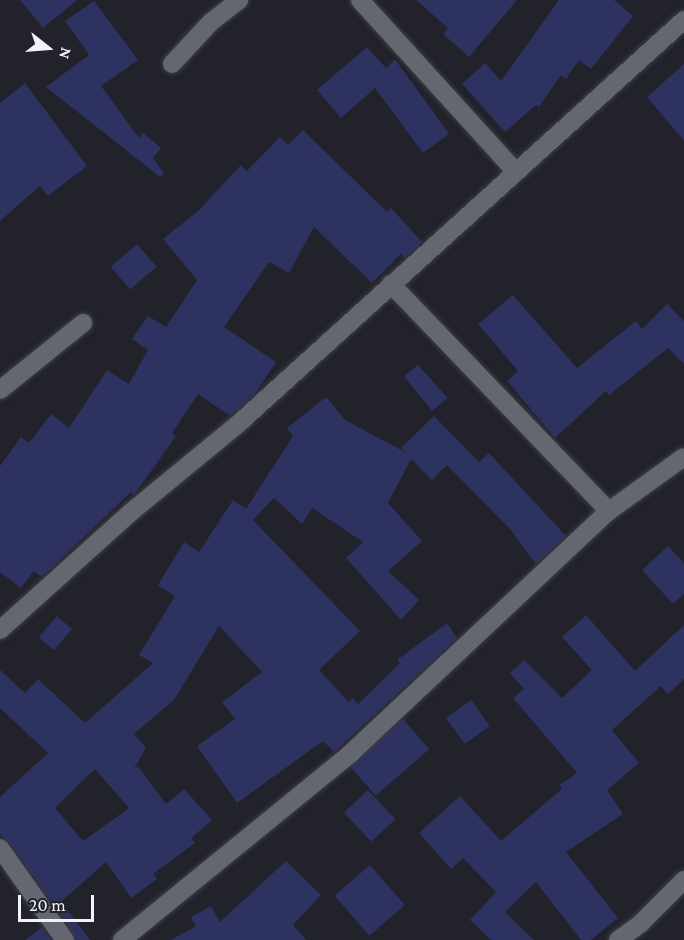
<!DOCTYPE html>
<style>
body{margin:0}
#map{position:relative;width:684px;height:940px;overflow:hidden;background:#21222a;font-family:"Crimson Pro",serif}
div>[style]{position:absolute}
.building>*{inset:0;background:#2d3260;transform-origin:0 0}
.roads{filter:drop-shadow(0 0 2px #3e3f46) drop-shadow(0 0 2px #3e3f46)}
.minor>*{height:18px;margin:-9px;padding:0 9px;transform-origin:9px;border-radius:9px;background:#656770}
span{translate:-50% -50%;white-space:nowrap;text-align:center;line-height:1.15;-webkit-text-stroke:4.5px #21222a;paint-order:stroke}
.north{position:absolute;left:18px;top:18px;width:60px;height:60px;-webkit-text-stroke:4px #21222a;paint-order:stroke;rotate:107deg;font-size:16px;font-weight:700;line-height:24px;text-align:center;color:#f2f3f9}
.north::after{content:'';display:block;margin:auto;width:21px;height:27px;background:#f2f3f9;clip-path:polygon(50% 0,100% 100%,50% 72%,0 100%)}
.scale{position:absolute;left:18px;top:895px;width:76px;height:27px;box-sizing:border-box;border:3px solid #f2f3f9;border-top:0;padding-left:8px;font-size:18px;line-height:21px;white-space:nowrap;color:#f2f3f9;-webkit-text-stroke:4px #21222a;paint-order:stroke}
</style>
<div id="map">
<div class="building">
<div style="clip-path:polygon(20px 0,77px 0,43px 28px)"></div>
<div style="clip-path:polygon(416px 0,517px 0,469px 57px,443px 34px,448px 28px)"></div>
<div style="clip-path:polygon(559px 0,614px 0,633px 16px,591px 69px,579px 60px,566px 79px,561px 75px,539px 107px,536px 105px,505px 132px,462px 84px,485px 63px,501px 81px)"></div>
<div style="clip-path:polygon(94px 1px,138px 60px,101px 86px,139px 138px,143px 133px,161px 148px,153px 158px,164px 173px,160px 177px,46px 87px,89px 55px,65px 21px)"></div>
<div style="clip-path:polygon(367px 47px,386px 68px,395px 59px,449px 134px,423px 153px,375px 88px,341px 118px,317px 90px)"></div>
<div style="clip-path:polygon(684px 64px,684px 141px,647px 97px)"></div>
<div style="clip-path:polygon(25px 83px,87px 166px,48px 196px,40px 186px,0 221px,0 103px)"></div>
<div style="clip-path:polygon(303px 130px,387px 212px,391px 208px,422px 242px,404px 258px,401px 254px,372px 283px,314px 227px,289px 273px,269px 262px,224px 327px,276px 362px,254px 395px,230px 416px,198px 394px,172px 433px,176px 436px,134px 495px,131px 492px,42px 577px,34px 571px,21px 588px,0 572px,0 466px,21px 437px,29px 443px,51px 414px,69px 428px,107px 370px,129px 384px,148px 350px,132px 339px,148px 316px,166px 327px,197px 280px,163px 239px,198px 211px,241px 165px,247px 171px,280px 137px,288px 145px)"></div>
<div style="left:137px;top:244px;width:30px;height:35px;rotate:49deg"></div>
<div style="clip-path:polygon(513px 295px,577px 368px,636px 321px,642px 329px,667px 304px,684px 321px,684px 364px,668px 348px,609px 395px,606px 391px,555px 438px,507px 381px,518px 371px,478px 324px)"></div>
<div style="clip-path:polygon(418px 365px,448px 398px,432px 411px,404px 376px)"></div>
<div style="clip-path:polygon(evenodd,326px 397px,345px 420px,405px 452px,401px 448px,434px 416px,479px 462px,489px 453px,566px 536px,536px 564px,510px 529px,447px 465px,432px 480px,411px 459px,388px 503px,422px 541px,388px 571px,419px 600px,401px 620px,346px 558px,363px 542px,312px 508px,302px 524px,274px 498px,253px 520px,360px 631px,319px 670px,349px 702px,353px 698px,358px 704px,400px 663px,397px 660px,447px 623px,457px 638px,334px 752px,323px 741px,237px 803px,197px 746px,235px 719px,222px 702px,262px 672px,219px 626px,174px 700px,134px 734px,146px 748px,134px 769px,138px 766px,166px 804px,184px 789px,212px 820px,191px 838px,195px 843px,153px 874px,157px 879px,131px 898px,106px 862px,55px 907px,9px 842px,0 835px,0 797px,48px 753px,0 708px,0 670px,25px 693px,38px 679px,85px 723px,153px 663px,139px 655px,175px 596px,158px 585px,184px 542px,199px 552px,233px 500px,246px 509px,293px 436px,287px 428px,326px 397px,95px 769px,129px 808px,83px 841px,55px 808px,95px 769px)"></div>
<div style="clip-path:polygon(668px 546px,684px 563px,684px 594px,673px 604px,642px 570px)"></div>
<div style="clip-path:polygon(586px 615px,635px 671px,684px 625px,684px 679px,668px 694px,661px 686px,612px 730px,639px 763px,607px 790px,623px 814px,566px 852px,618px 918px,591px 940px,581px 940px,536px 882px,505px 912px,534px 940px,491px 940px,470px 920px,496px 892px,463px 858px,451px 869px,419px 833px,460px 796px,501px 841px,562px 789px,559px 785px,577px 773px,513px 698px,524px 689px,510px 673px,524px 660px,562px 698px,592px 670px,562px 637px)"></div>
<div style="left:57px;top:616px;width:20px;height:28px;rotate:41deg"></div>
<div style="left:471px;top:700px;width:32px;height:31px;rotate:54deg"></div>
<div style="left:403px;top:719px;width:40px;height:71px;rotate:49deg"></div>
<div style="left:368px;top:790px;width:40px;height:33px;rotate:47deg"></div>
<div style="clip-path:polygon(286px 861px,321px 895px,293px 925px,306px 940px,171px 940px,196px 926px,191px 917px,211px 906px,220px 922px)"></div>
<div style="left:370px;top:865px;width:53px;height:47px;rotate:49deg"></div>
<div style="clip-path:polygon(66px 908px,90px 940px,76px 940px,60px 913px)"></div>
<div style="clip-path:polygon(42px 927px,51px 940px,25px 940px)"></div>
</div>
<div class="roads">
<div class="minor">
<div style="left:360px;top:0;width:231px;rotate:47.8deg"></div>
<div style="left:172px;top:64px;width:57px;rotate:-47.1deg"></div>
<div style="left:211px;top:22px;width:36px;rotate:-38deg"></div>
<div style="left:391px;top:284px;width:315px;rotate:46.2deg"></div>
<div style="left:0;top:390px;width:107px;rotate:-38.9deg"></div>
<div style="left:0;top:630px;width:176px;rotate:-42deg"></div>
<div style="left:131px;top:512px;width:139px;rotate:-39.4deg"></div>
<div style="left:238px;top:424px;width:602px;rotate:-42.17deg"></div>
<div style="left:0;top:848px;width:113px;rotate:54.8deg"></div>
<div style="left:122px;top:940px;width:296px;rotate:-39.2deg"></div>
<div style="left:351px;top:753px;width:354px;rotate:-43.2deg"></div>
<div style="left:609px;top:511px;width:92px;rotate:-35.8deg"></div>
<div style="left:618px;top:940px;width:29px;rotate:-36deg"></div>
<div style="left:641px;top:923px;width:61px;rotate:-45deg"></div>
</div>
</div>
<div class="north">N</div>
<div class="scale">20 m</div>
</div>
